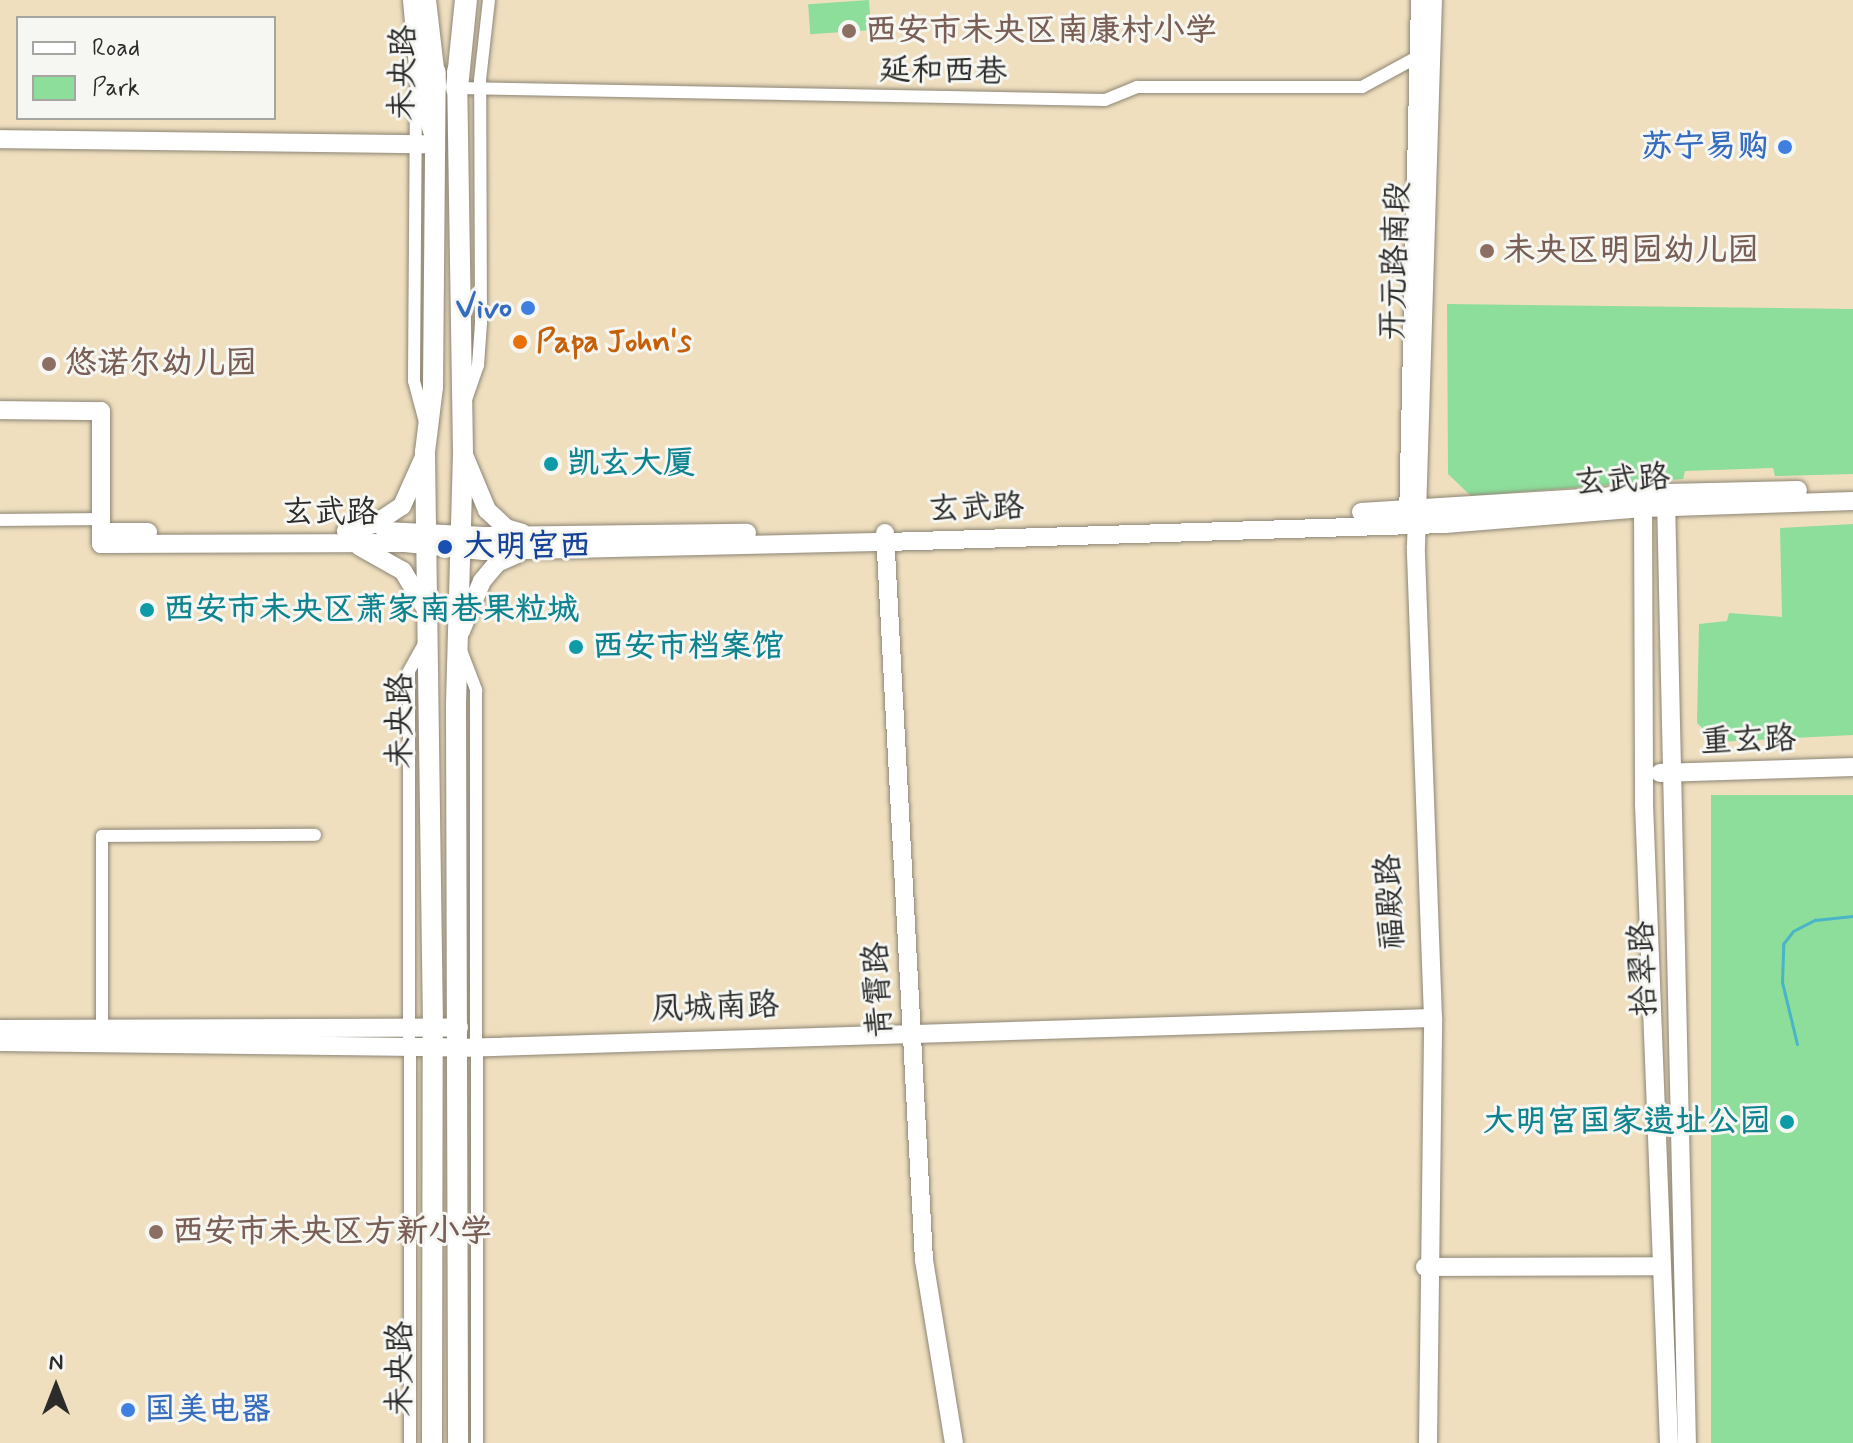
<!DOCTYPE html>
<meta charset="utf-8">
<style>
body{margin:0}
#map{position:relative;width:1853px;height:1443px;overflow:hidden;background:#efdfbf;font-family:Mynerve,"LXGW WenKai TC",sans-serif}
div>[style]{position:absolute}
.green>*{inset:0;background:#8ddd9b;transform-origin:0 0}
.stream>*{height:3px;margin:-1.5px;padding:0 1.5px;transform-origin:1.5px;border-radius:1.5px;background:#4ab4c8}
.roads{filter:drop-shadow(0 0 2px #8d8575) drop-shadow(0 0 2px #8d8575)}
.street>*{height:12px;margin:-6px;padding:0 6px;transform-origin:6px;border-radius:6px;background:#fff}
.secondary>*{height:18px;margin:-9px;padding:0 9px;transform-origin:9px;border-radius:9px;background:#fff}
.primary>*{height:20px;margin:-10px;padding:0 10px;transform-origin:10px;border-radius:10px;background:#fff}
.highway>*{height:22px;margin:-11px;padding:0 11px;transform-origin:11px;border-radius:11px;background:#fff}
.dots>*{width:22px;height:22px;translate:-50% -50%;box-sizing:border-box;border:4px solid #f6f6f2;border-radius:50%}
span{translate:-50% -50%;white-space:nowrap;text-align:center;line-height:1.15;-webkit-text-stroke:6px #f6f6f2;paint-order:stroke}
.education-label{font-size:32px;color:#785e54;font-weight:700}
.left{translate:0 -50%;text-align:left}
.street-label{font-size:32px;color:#2b2b2b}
.shop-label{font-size:32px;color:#366cbe;font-weight:700}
.right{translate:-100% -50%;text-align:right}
.food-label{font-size:32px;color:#c56008;font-weight:700}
.culture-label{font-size:32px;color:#0d838f;font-weight:700}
.transit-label{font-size:32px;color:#164399;font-weight:700}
.legend{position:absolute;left:16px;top:16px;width:260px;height:104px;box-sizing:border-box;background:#f6f6f2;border:2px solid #a5a5a2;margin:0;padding:10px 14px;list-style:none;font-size:24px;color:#2b2b2b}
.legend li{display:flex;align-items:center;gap:16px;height:40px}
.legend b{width:40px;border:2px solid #a5a5a2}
.north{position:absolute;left:16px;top:1347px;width:80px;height:80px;-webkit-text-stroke:6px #f6f6f2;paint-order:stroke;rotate:0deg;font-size:22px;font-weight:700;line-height:32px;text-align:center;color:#2b2b2b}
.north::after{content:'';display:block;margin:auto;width:28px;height:36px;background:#2b2b2b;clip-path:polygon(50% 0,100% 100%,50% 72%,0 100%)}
</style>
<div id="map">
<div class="green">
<div style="left:869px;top:0;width:30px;height:61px;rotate:86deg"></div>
<div style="clip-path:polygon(1447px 304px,1853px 309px,1853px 474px,1775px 476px,1773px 468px,1685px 471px,1683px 479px,1471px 496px,1448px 474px)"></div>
<div style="clip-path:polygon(1853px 524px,1853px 735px,1717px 742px,1697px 723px,1699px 624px,1727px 621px,1729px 613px,1782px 617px,1780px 528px)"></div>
<div style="left:1853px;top:795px;width:648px;height:142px;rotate:90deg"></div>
</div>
<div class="stream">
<div style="left:1797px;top:1044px;width:64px;rotate:-103.6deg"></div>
<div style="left:1782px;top:982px;width:38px;rotate:-88deg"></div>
<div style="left:1783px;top:944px;width:16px;rotate:-52deg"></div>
<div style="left:1793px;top:931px;width:25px;rotate:-27deg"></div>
<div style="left:1815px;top:920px;width:38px;rotate:-6deg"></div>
</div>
<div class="roads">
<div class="street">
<div style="left:457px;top:88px;width:648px;rotate:1.06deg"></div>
<div style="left:1105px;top:100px;width:35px;rotate:-22deg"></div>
<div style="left:1137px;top:87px;width:225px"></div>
<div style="left:1362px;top:87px;width:65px;rotate:-28.5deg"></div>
<div style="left:416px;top:90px;width:291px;rotate:90.4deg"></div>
<div style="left:414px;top:381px;width:42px;rotate:75deg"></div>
<div style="left:467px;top:397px;width:34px;rotate:-71deg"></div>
<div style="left:478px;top:365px;width:42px;rotate:-85.9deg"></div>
<div style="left:481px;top:323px;width:243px;rotate:-90.2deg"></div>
<div style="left:480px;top:80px;width:81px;rotate:-83.6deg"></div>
<div style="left:0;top:520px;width:101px;rotate:-0.6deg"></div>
<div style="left:462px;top:653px;width:40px;rotate:69deg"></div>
<div style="left:476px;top:690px;width:753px;rotate:89.92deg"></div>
<div style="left:102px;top:1029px;width:193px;rotate:-90deg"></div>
<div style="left:102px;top:836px;width:213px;rotate:-0.3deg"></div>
<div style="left:410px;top:1443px;width:772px;rotate:-90.07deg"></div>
<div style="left:409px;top:671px;width:31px;rotate:-61deg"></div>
</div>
<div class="secondary">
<div style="left:412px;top:0;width:89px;rotate:84.9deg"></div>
<div style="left:420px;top:89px;width:44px;rotate:74.1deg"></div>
<div style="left:0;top:139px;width:433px;rotate:0.7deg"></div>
<div style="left:0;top:410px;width:101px;rotate:0.6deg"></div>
<div style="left:101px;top:411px;width:133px;rotate:90deg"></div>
<div style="left:101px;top:544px;width:304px;rotate:-0.2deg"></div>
<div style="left:405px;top:543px;width:79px;rotate:5.8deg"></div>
<div style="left:484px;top:551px;width:403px;rotate:-1.3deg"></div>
<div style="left:887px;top:542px;width:558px;rotate:-1.85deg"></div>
<div style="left:1445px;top:524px;width:199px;rotate:-4.6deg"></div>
<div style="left:1643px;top:508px;width:210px;rotate:-1.9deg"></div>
<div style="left:464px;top:455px;width:60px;rotate:67.3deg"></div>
<div style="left:487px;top:510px;width:26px;rotate:43deg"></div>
<div style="left:506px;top:528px;width:17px;rotate:17deg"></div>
<div style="left:1643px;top:498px;width:306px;rotate:89.8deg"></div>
<div style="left:1644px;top:804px;width:639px;rotate:87.76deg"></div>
<div style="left:1666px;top:498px;width:945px;rotate:88.73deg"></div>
<div style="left:1361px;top:512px;width:306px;rotate:-3.6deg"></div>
<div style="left:1666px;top:493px;width:132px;rotate:-1.3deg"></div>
<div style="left:1408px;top:519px;width:519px;rotate:-88.68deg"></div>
<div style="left:346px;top:531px;width:30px;rotate:-14deg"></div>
<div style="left:375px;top:524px;width:32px;rotate:-34deg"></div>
<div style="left:402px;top:506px;width:51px;rotate:-65.9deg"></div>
<div style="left:385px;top:531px;width:99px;rotate:2.9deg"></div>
<div style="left:484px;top:536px;width:263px;rotate:-0.7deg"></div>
<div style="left:101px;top:532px;width:47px"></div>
<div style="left:885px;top:533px;width:728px;rotate:86.93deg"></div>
<div style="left:924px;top:1260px;width:185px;rotate:80.7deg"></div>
<div style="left:360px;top:547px;width:49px;rotate:29.2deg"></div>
<div style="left:403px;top:571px;width:49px;rotate:59.2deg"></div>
<div style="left:461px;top:631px;width:54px;rotate:-67.2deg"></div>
<div style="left:482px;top:581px;width:23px;rotate:-50deg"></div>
<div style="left:497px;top:563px;width:24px;rotate:-24deg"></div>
<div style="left:1660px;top:773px;width:193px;rotate:-1.8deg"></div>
<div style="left:0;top:1029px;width:459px;rotate:-0.2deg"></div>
<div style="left:0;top:1042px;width:459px;rotate:0.7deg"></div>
<div style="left:459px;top:1048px;width:974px;rotate:-1.76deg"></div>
<div style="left:1425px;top:1267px;width:235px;rotate:-0.2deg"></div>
<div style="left:1428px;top:1443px;width:425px;rotate:-89.3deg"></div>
<div style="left:1433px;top:1018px;width:472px;rotate:-92.1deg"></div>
<div style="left:1416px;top:546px;width:546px;rotate:-88.22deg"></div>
</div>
<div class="primary">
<div style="left:457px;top:71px;width:382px;rotate:89.1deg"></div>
<div style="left:463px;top:453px;width:254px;rotate:91.6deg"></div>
<div style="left:456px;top:707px;width:736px;rotate:89.84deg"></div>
<div style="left:432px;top:1443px;width:416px;rotate:-89.9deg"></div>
<div style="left:433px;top:1027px;width:575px;rotate:-90.8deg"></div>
<div style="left:425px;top:452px;width:65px;rotate:-83deg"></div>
<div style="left:433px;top:387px;width:315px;rotate:-89.5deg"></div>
</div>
<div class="highway">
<div style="left:425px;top:0;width:87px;rotate:83.4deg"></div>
<div style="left:457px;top:88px;width:88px;rotate:-84.2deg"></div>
</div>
</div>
<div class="dots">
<div style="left:849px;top:31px;background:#8d6e63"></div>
<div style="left:1785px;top:147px;background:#3f7fe0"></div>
<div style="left:1487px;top:251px;background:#8d6e63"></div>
<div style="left:528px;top:308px;background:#3f7fe0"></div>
<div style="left:520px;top:342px;background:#e8710a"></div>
<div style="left:49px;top:364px;background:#8d6e63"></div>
<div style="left:551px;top:464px;background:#0f9aa8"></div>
<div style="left:445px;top:547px;background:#1a4fb4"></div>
<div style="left:147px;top:610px;background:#0f9aa8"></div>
<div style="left:576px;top:647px;background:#0f9aa8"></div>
<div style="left:1787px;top:1122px;background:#0f9aa8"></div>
<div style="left:156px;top:1232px;background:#8d6e63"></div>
<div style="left:128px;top:1410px;background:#3f7fe0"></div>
</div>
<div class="education-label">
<span class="left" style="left:865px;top:31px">西安市未央区南康村小学</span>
<span class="left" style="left:1503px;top:251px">未央区明园幼儿园</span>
<span class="left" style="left:65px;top:364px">悠诺尔幼儿园</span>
<span class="left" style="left:172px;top:1232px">西安市未央区方新小学</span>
</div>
<div class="street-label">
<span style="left:943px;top:72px;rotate:1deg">延和西巷</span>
<span style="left:404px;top:73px;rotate:-89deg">未央路</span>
<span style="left:1396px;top:261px;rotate:-88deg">开元路南段</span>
<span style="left:1622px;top:481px;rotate:-4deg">玄武路</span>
<span style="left:976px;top:509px;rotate:-2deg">玄武路</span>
<span style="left:330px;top:513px">玄武路</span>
<span style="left:401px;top:721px;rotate:-90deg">未央路</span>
<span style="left:1748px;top:741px;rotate:-2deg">重玄路</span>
<span style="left:1391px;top:902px;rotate:-93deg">福殿路</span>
<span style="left:1644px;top:969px;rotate:-92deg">拾翠路</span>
<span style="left:879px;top:990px;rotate:-93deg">青霄路</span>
<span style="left:715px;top:1008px;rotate:-2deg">凤城南路</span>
<span style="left:401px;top:1369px;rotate:-90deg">未央路</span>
</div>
<div class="shop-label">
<span class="right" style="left:1769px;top:147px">苏宁易购</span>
<span class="right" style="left:512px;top:308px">Vivo</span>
<span class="left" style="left:144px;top:1410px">国美电器</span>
</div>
<div class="food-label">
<span class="left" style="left:536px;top:342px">Papa John's</span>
</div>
<div class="culture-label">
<span class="left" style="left:567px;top:464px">凯玄大厦</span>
<span class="left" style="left:163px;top:610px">西安市未央区萧家南巷果粒城</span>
<span class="left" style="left:592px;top:647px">西安市档案馆</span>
<span class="right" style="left:1771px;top:1122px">大明宫国家遗址公园</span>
</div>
<div class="transit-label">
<span class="left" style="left:463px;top:547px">大明宫西</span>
</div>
<ul class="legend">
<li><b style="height:10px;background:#fff"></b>Road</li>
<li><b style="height:22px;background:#8ddd9b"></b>Park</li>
</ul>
<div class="north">N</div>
</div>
